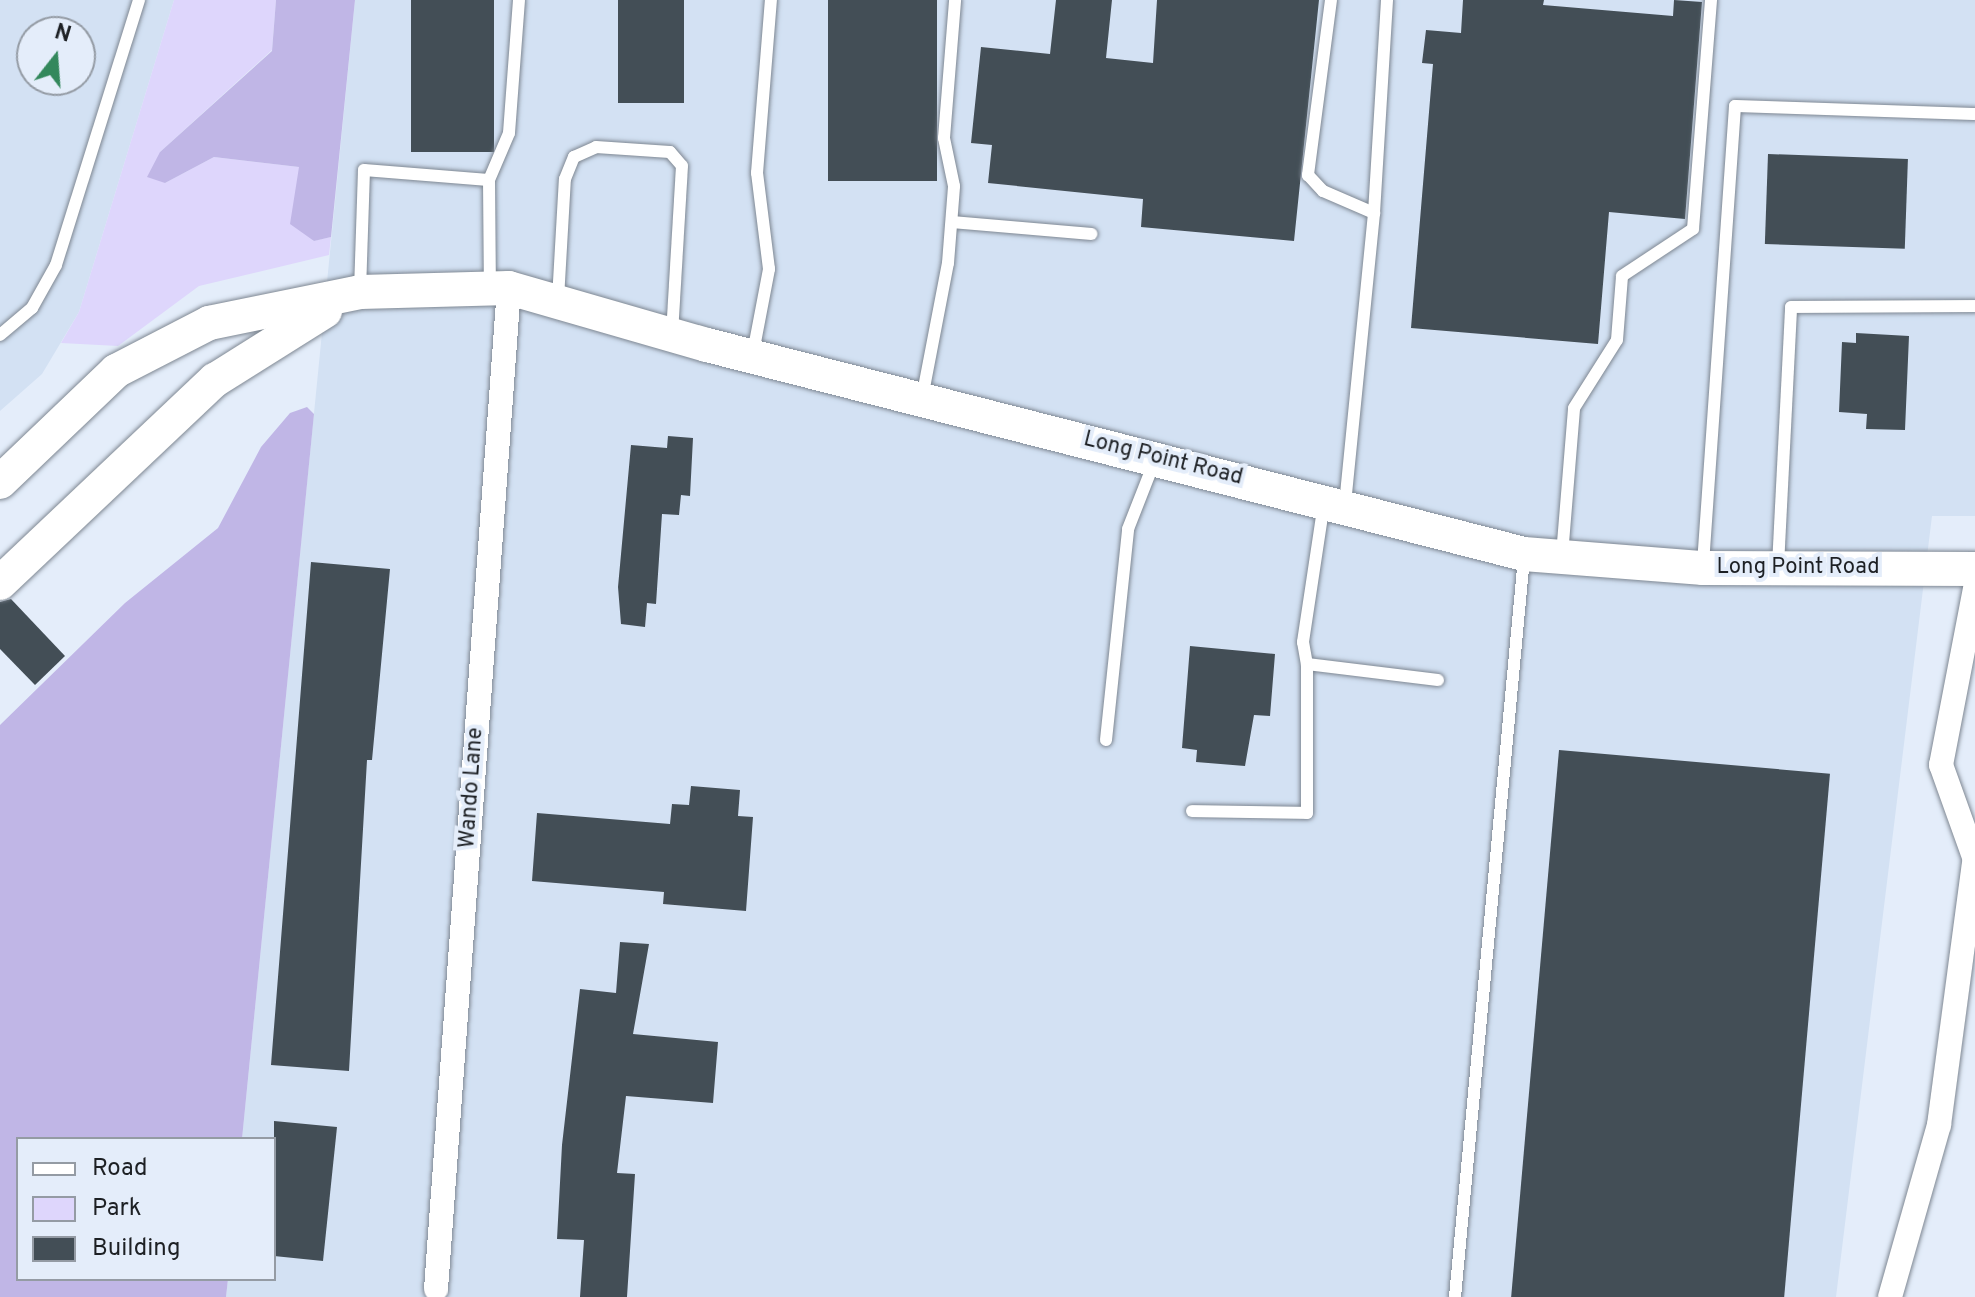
<!DOCTYPE html>
<style>
body{margin:0}
#map{position:relative;width:1975px;height:1297px;overflow:hidden;background:#e4edfa;font-family:Overpass,sans-serif}
div>[style]{position:absolute}
.built>*{inset:0;background:#d3e1f3}
.green>*{inset:0;background:#ded6fc}
.forest>*{inset:0;background:#c0b6e6}
.building>*{inset:0;background:#434e56;transform-origin:0 0}
.roads{filter:drop-shadow(0 0 2px #7e8792) drop-shadow(0 0 2px #7e8792)}
.service>*{height:12px;margin:-6px;padding:0 6px;transform-origin:6px;border-radius:6px;background:#fff}
.minor>*{height:24px;margin:-12px;padding:0 12px;transform-origin:12px;border-radius:12px;background:#fff}
.secondary>*{height:34px;margin:-17px;padding:0 17px;transform-origin:17px;border-radius:17px;background:#fff}
span{translate:-50% -50%;white-space:nowrap;text-align:center;line-height:1.15;-webkit-text-stroke:8px #e4edfa;paint-order:stroke}
.street-label{font-size:22px;color:#1d2024}
.legend{position:absolute;left:16px;top:1137px;width:260px;height:144px;box-sizing:border-box;background:#e4edfa;border:2px solid #949ba4;margin:0;padding:10px 14px;list-style:none;font-size:24px;color:#1d2024}
.legend li{display:flex;align-items:center;gap:16px;height:40px}
.legend b{width:40px;border:2px solid #949ba4}
.north{position:absolute;left:16px;top:16px;width:80px;height:80px;box-sizing:border-box;background:#e4edfa;border:2px solid #949ba4;border-radius:50%;rotate:17deg;font-size:22px;font-weight:700;line-height:32px;text-align:center;color:#1d2024}
.north::after{content:'';display:block;margin:auto;width:28px;height:36px;background:#33885c;clip-path:polygon(50% 0,100% 100%,50% 72%,0 100%)}
</style>
<div id="map">
<div class="built">
<div style="clip-path:polygon(evenodd,0 0,174px 0,79px 312px,42px 374px,0 411px,0 0,32px 32px,80px 32px,80px 80px,32px 80px,32px 32px)"></div>
<div style="clip-path:polygon(355px 0,1975px 0,1975px 516px,1932px 516px,1836px 1297px,226px 1297px,228px 1279px,274px 1279px,274px 1139px,242px 1139px)"></div>
</div>
<div class="green">
<div style="clip-path:polygon(174px 0,276px 0,272px 50px,160px 152px,165px 183px,214px 157px,299px 167px,313px 241px,331px 237px,329px 255px,199px 286px,118px 346px,61px 343px,79px 312px)"></div>
</div>
<div class="forest">
<div style="clip-path:polygon(276px 0,355px 0,331px 237px,314px 241px,290px 224px,299px 167px,214px 157px,165px 183px,147px 177px,160px 152px,272px 51px)"></div>
<div style="clip-path:polygon(307px 407px,314px 414px,242px 1139px,18px 1139px,18px 1279px,228px 1279px,226px 1297px,0 1297px,0 725px,125px 603px,218px 528px,261px 447px,290px 413px)"></div>
</div>
<div class="building">
<div style="left:411px;top:0;width:83px;height:152px"></div>
<div style="left:618px;top:0;width:66px;height:103px"></div>
<div style="left:828px;top:0;width:109px;height:181px"></div>
<div style="clip-path:polygon(1056px 0,1112px 0,1106px 58px,1153px 63px,1157px 0,1319px 0,1294px 241px,1141px 227px,1143px 199px,988px 183px,992px 145px,971px 143px,981px 47px,1050px 54px)"></div>
<div style="clip-path:polygon(1463px 0,1544px 0,1543px 5px,1673px 16px,1674px 0,1702px 2px,1685px 219px,1609px 212px,1598px 344px,1411px 328px,1433px 64px,1422px 63px,1426px 30px,1461px 33px)"></div>
<div style="left:1768px;top:154px;width:140px;height:90px;rotate:2deg"></div>
<div style="clip-path:polygon(1856px 333px,1909px 336px,1905px 430px,1866px 429px,1867px 414px,1839px 412px,1842px 342px,1856px 343px)"></div>
<div style="clip-path:polygon(668px 436px,693px 438px,690px 496px,681px 495px,679px 515px,662px 514px,656px 604px,647px 603px,645px 627px,621px 624px,618px 587px,631px 445px,667px 448px)"></div>
<div style="clip-path:polygon(311px 562px,390px 569px,372px 760px,367px 760px,349px 1071px,271px 1065px)"></div>
<div style="clip-path:polygon(11px 599px,65px 656px,35px 685px,0 649px,0 602px)"></div>
<div style="clip-path:polygon(1190px 646px,1275px 654px,1270px 716px,1254px 715px,1245px 766px,1196px 762px,1197px 750px,1182px 748px)"></div>
<div style="left:1559px;top:750px;width:272px;height:549px;rotate:5deg"></div>
<div style="clip-path:polygon(691px 786px,740px 790px,738px 816px,753px 817px,746px 911px,663px 904px,664px 892px,532px 881px,537px 813px,670px 824px,672px 804px,689px 805px)"></div>
<div style="clip-path:polygon(620px 942px,649px 944px,633px 1034px,718px 1042px,713px 1103px,626px 1096px,617px 1173px,635px 1174px,627px 1297px,580px 1297px,584px 1240px,557px 1239px,562px 1145px,580px 989px,616px 993px)"></div>
<div style="clip-path:polygon(274px 1121px,337px 1127px,323px 1261px,274px 1256px)"></div>
</div>
<div class="roads">
<div class="service">
<div style="left:1331px;top:0;width:177px;rotate:97.5deg"></div>
<div style="left:1308px;top:175px;width:22px;rotate:47deg"></div>
<div style="left:1323px;top:191px;width:56px;rotate:23.3deg"></div>
<div style="left:489px;top:180px;width:51px;rotate:-66.9deg"></div>
<div style="left:509px;top:133px;width:133px;rotate:-85.7deg"></div>
<div style="left:952px;top:222px;width:140px;rotate:4.9deg"></div>
<div style="left:360px;top:291px;width:121px;rotate:-88.1deg"></div>
<div style="left:364px;top:170px;width:125px;rotate:4.6deg"></div>
<div style="left:489px;top:180px;width:107px;rotate:89.5deg"></div>
<div style="left:558px;top:299px;width:120px;rotate:-86.7deg"></div>
<div style="left:565px;top:179px;width:24px;rotate:-68deg"></div>
<div style="left:574px;top:157px;width:24px;rotate:-24deg"></div>
<div style="left:596px;top:147px;width:74px;rotate:3.9deg"></div>
<div style="left:670px;top:152px;width:18px;rotate:49deg"></div>
<div style="left:682px;top:166px;width:168px;rotate:93.4deg"></div>
<div style="left:0;top:335px;width:42px;rotate:-40.2deg"></div>
<div style="left:32px;top:308px;width:49px;rotate:-60.8deg"></div>
<div style="left:56px;top:265px;width:278px;rotate:-72.6deg"></div>
<div style="left:753px;top:353px;width:86px;rotate:-79.2deg"></div>
<div style="left:769px;top:269px;width:97px;rotate:-97.1deg"></div>
<div style="left:757px;top:173px;width:174px;rotate:-85.4deg"></div>
<div style="left:922px;top:398px;width:137px;rotate:-79.1deg"></div>
<div style="left:948px;top:263px;width:77px;rotate:-85.5deg"></div>
<div style="left:954px;top:186px;width:49px;rotate:-101.8deg"></div>
<div style="left:944px;top:138px;width:138px;rotate:-85.4deg"></div>
<div style="left:1324px;top:503px;width:141px;rotate:98.6deg"></div>
<div style="left:1303px;top:642px;width:22px;rotate:80deg"></div>
<div style="left:1307px;top:664px;width:132px;rotate:7deg"></div>
<div style="left:1345px;top:504px;width:292px;rotate:-84.3deg"></div>
<div style="left:1374px;top:213px;width:213px;rotate:-86.5deg"></div>
<div style="left:1562px;top:555px;width:147px;rotate:-85.3deg"></div>
<div style="left:1574px;top:408px;width:80px;rotate:-57.7deg"></div>
<div style="left:1617px;top:340px;width:64px;rotate:-85.5deg"></div>
<div style="left:1622px;top:276px;width:85px;rotate:-33.5deg"></div>
<div style="left:1693px;top:229px;width:230px;rotate:-85.5deg"></div>
<div style="left:1703px;top:564px;width:459px;rotate:-86deg"></div>
<div style="left:1735px;top:106px;width:240px;rotate:1.9deg"></div>
<div style="left:1778px;top:566px;width:259px;rotate:-87.1deg"></div>
<div style="left:1791px;top:307px;width:184px;rotate:-0.3deg"></div>
<div style="left:1106px;top:740px;width:212px;rotate:-84deg"></div>
<div style="left:1128px;top:529px;width:74px;rotate:-68.6deg"></div>
<div style="left:1192px;top:811px;width:115px;rotate:1deg"></div>
<div style="left:1307px;top:813px;width:149px;rotate:-90deg"></div>
<div style="left:1455px;top:1297px;width:743px;rotate:-84.67deg"></div>
</div>
<div class="minor">
<div style="left:1974px;top:857px;width:98px;rotate:-109.7deg"></div>
<div style="left:1941px;top:765px;width:179px;rotate:-79.1deg"></div>
<div style="left:436px;top:1289px;width:1004px;rotate:-85.83deg"></div>
<div style="left:1890px;top:1297px;width:179px;rotate:-74.1deg"></div>
<div style="left:1939px;top:1125px;width:272px;rotate:-82.4deg"></div>
</div>
<div class="secondary">
<div style="left:0;top:482px;width:161px;rotate:-43.7deg"></div>
<div style="left:116px;top:371px;width:105px;rotate:-27.3deg"></div>
<div style="left:209px;top:323px;width:154px;rotate:-11.6deg"></div>
<div style="left:360px;top:292px;width:149px;rotate:-1.5deg"></div>
<div style="left:509px;top:288px;width:206px;rotate:16.1deg"></div>
<div style="left:707px;top:345px;width:843px;rotate:14.35deg"></div>
<div style="left:1524px;top:554px;width:180px;rotate:4.5deg"></div>
<div style="left:1703px;top:568px;width:272px;rotate:0.2deg"></div>
<div style="left:0;top:583px;width:296px;rotate:-43.4deg"></div>
<div style="left:215px;top:380px;width:130px;rotate:-32.1deg"></div>
</div>
</div>
<div class="street-label">
<span style="left:1163px;top:459px;rotate:14deg">Long Point Road</span>
<span style="left:1798px;top:568px">Long Point Road</span>
<span style="left:472px;top:788px;rotate:-86deg">Wando Lane</span>
</div>
<ul class="legend">
<li><b style="height:10px;background:#fff"></b>Road</li>
<li><b style="height:22px;background:#ded6fc"></b>Park</li>
<li><b style="height:22px;background:#434e56"></b>Building</li>
</ul>
<div class="north">N</div>
</div>
